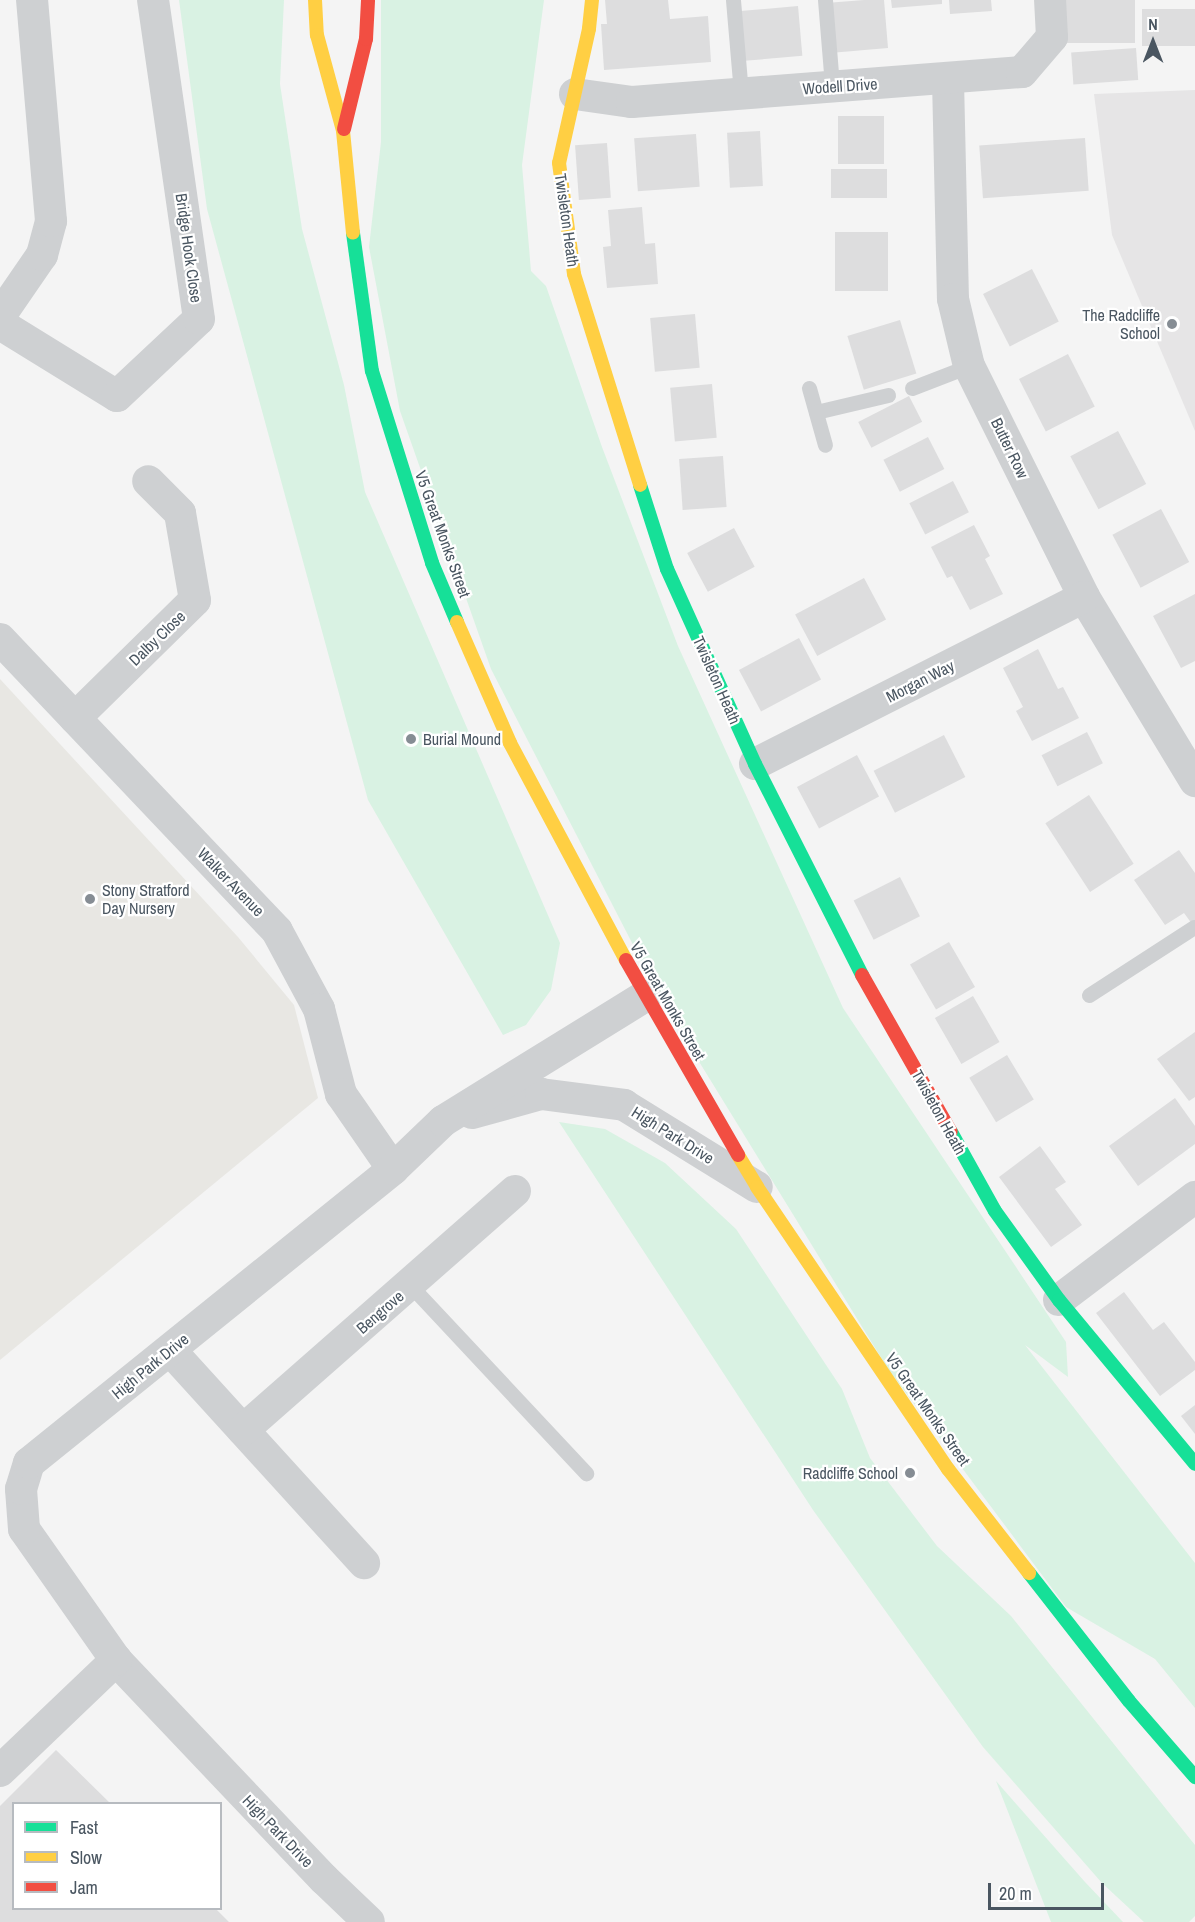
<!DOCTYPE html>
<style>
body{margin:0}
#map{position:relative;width:1195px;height:1922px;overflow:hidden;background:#f4f4f4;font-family:"Archivo Narrow",sans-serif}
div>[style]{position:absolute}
.commercial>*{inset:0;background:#e8e7e3}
.education>*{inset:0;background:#e6e5e6}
.green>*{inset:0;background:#d9f2e3}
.building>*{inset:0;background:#ddddde;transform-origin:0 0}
.lane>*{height:15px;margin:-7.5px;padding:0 7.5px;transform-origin:7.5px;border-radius:7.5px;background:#ced0d2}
.street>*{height:32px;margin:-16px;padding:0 16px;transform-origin:16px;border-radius:16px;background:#ced0d2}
.fast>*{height:14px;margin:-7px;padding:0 7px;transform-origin:7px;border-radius:7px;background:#16e098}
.slow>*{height:14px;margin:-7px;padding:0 7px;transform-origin:7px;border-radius:7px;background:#ffcf43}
.jam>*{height:14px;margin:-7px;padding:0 7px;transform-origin:7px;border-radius:7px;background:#f24e42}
.dots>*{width:16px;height:16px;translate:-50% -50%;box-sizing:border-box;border:3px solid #fff;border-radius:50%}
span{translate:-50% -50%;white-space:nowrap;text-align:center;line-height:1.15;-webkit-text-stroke:4.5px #fff;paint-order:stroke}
.street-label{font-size:16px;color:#4a5661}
.poi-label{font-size:16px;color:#4a5661}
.right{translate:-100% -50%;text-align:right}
.left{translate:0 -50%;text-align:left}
.legend{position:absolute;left:12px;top:1802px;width:210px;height:108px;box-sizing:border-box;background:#fff;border:2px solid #b7bbc0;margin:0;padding:8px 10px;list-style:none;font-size:18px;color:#4a5661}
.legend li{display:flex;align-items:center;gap:12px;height:30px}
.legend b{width:30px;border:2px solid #b7bbc0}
.north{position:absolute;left:1123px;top:12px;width:60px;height:60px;-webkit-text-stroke:4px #fff;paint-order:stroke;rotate:0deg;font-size:16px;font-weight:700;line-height:24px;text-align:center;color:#4a5661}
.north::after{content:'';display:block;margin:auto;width:21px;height:27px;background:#4a5661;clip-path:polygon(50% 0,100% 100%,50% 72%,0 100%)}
.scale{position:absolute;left:988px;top:1883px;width:116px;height:27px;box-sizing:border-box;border:3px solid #4a5661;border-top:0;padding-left:8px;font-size:18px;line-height:21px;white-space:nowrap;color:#4a5661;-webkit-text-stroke:4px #fff;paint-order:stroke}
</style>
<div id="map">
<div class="commercial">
<div style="clip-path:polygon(0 679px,238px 937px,294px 1005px,318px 1098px,0 1360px)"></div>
</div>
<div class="education">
<div style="clip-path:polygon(1195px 90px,1195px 431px,1112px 235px,1094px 94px)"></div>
</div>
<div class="green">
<div style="clip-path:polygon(179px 0,284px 0,280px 84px,302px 229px,344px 385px,365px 492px,560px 943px,551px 990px,526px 1025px,503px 1035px,368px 800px,207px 209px)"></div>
<div style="clip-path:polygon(381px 0,544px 0,522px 165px,531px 271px,546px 286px,602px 447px,678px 646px,843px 1008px,1066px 1342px,1068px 1377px,1025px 1345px,1195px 1563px,1195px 1708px,1155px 1659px,1066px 1607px,888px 1369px,663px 1003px,491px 669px,400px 411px,369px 247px,381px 142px)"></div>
<div style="clip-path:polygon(559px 1122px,605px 1129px,665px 1163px,736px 1229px,842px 1389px,870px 1458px,937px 1546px,1011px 1616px,1195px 1845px,1195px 1916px,1189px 1922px,1144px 1922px,1102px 1883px,983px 1747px,813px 1510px)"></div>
<div style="clip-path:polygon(996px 1781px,1085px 1882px,1123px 1922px,1051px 1922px)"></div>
</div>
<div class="building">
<div style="clip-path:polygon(605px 0,668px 0,670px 19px,708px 16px,711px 62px,604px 70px,601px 24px,607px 24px)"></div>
<div style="clip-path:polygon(864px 0,884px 0,888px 48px,830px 53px,826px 3px)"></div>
<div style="clip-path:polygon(891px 0,942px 0,942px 4px,892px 8px)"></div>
<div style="clip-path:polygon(949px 0,991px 0,992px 11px,950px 14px)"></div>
<div style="left:1064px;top:0;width:71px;height:43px"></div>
<div style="left:798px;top:6px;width:50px;height:58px;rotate:85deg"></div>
<div style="left:1195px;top:9px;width:37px;height:53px;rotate:90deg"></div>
<div style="left:1136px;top:48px;width:32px;height:65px;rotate:86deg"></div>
<div style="left:838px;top:116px;width:46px;height:48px"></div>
<div style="left:760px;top:131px;width:55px;height:33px;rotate:87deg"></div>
<div style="left:696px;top:134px;width:53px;height:62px;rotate:86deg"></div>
<div style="left:1085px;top:138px;width:53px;height:106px;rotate:86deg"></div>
<div style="left:607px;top:143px;width:55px;height:32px;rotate:86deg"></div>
<div style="left:831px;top:169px;width:56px;height:29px"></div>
<div style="clip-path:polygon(642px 207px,645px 244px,655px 243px,658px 284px,607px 288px,603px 247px,611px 246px,608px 210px)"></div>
<div style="left:835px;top:232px;width:53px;height:59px"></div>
<div style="left:1032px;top:269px;width:59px;height:55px;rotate:63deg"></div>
<div style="left:695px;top:314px;width:54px;height:45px;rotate:85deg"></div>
<div style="left:900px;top:320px;width:56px;height:55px;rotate:73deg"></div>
<div style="left:1068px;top:354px;width:59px;height:55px;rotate:63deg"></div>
<div style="left:712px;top:384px;width:54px;height:42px;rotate:85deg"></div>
<div style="left:909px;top:396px;width:29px;height:57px;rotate:63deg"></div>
<div style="left:1118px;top:431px;width:60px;height:54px;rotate:62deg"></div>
<div style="left:928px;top:437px;width:36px;height:50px;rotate:63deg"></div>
<div style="left:723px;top:456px;width:51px;height:44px;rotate:86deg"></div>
<div style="left:953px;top:481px;width:35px;height:49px;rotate:63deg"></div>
<div style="left:1161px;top:509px;width:60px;height:55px;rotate:62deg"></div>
<div style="clip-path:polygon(974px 525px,990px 556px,985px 559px,1003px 594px,970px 610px,952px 576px,947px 578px,931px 547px)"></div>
<div style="left:734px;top:528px;width:44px;height:53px;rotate:62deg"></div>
<div style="left:864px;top:578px;width:47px;height:78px;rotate:62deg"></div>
<div style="clip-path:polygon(1195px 594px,1195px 661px,1181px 668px,1153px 616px)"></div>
<div style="left:799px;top:638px;width:47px;height:68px;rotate:62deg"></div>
<div style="clip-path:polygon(1038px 649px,1058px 689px,1063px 687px,1079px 718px,1032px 741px,1016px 711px,1023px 707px,1003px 668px)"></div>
<div style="left:1087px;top:732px;width:35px;height:51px;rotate:63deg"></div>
<div style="left:944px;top:735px;width:47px;height:79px;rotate:63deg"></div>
<div style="left:857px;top:755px;width:47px;height:68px;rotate:62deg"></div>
<div style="left:1089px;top:795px;width:82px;height:52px;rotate:57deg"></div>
<div style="clip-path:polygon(1179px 850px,1195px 873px,1195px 928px,1184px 913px,1165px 925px,1134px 880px)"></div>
<div style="left:900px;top:877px;width:44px;height:52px;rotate:63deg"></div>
<div style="left:949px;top:942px;width:52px;height:45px;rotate:60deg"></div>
<div style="left:973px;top:996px;width:53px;height:44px;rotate:60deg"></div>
<div style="clip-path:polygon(1195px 1032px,1195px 1097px,1189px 1101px,1157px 1059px)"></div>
<div style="left:1007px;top:1055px;width:52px;height:44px;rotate:59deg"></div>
<div style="clip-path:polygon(1175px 1098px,1195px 1126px,1195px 1144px,1138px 1186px,1109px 1146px)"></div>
<div style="clip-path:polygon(1040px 1146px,1066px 1182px,1055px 1189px,1082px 1225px,1051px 1247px,999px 1177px)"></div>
<div style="clip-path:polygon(1124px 1292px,1153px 1330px,1164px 1322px,1195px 1362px,1195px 1370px,1160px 1396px,1096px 1313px)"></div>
<div style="clip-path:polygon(1195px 1405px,1195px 1434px,1181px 1416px)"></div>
<div style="clip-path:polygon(56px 1750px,110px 1803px,14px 1803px,14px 1908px,215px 1908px,229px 1922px,0 1922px,0 1806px)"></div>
</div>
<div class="lane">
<div style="left:733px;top:0;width:93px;rotate:85.1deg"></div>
<div style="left:825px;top:0;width:85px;rotate:85.3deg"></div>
<div style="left:809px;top:388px;width:59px;rotate:74.3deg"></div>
<div style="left:912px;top:388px;width:61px;rotate:-21.1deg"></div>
<div style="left:816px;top:412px;width:74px;rotate:-13.3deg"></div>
<div style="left:1089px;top:995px;width:125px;rotate:-32.9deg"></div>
<div style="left:410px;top:1285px;width:258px;rotate:46.9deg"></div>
</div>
<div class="street">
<div style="left:948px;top:80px;width:219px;rotate:88.7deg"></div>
<div style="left:953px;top:299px;width:69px;rotate:76.6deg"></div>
<div style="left:969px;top:366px;width:258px;rotate:63.5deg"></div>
<div style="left:1084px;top:597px;width:215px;rotate:58.9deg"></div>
<div style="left:575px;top:94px;width:58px;rotate:8deg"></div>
<div style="left:632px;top:102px;width:391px;rotate:-4.4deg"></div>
<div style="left:1022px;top:72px;width:46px;rotate:-49.4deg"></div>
<div style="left:1052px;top:37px;width:37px;rotate:-93deg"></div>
<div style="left:0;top:316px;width:74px;rotate:-55.5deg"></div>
<div style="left:42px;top:255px;width:35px;rotate:-75deg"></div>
<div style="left:51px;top:221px;width:222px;rotate:-94.9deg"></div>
<div style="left:0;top:324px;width:137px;rotate:31.6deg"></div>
<div style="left:117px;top:396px;width:112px;rotate:-43.2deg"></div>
<div style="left:199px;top:319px;width:322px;rotate:-98.2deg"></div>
<div style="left:0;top:639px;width:402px;rotate:46.5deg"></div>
<div style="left:277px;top:931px;width:89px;rotate:61.7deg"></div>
<div style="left:319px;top:1009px;width:88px;rotate:75.5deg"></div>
<div style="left:341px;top:1094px;width:91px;rotate:55.3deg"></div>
<div style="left:75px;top:718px;width:168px;rotate:-44.5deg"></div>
<div style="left:195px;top:600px;width:88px;rotate:-99.8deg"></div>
<div style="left:180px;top:513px;width:45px;rotate:-135deg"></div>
<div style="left:755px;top:764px;width:369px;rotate:-26.9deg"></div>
<div style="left:472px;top:1113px;width:72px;rotate:-15.4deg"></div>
<div style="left:541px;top:1094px;width:84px;rotate:7.5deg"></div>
<div style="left:624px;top:1105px;width:156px;rotate:31.7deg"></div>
<div style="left:1059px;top:1300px;width:171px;rotate:-37.1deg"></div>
<div style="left:171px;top:1351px;width:287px;rotate:47.7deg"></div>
<div style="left:243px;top:1430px;width:362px;rotate:-41.3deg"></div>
<div style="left:116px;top:1660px;width:302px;rotate:46.5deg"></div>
<div style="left:324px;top:1879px;width:62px;rotate:43.7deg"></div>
<div style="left:0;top:1771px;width:161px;rotate:-43.7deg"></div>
<div style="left:116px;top:1660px;width:160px;rotate:-125.1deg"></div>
<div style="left:24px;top:1529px;width:40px;rotate:-94.3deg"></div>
<div style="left:21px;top:1489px;width:27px;rotate:-73deg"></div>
<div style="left:29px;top:1463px;width:468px;rotate:-38.9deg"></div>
<div style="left:393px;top:1169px;width:69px;rotate:-43.8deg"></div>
<div style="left:443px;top:1121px;width:238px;rotate:-31.7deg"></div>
</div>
<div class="fast">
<div style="left:353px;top:233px;width:139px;rotate:82.2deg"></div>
<div style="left:372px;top:371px;width:201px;rotate:72.6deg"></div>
<div style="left:432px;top:563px;width:64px;rotate:67deg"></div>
<div style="left:640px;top:485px;width:88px;rotate:72.2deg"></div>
<div style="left:667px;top:569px;width:214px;rotate:65.7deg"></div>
<div style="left:755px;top:764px;width:237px;rotate:63.1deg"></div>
<div style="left:951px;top:1132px;width:90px;rotate:60.9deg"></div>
<div style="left:995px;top:1211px;width:110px;rotate:54.3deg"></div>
<div style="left:1059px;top:1300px;width:213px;rotate:50.3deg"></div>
<div style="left:1029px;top:1573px;width:162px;rotate:52deg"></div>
<div style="left:1129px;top:1701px;width:101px;rotate:49deg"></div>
</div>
<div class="slow">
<div style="left:315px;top:0;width:35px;rotate:87deg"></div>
<div style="left:317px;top:35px;width:99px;rotate:74.8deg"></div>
<div style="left:343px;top:131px;width:102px;rotate:84.4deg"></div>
<div style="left:592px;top:0;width:29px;rotate:96deg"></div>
<div style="left:589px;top:29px;width:137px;rotate:102.6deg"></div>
<div style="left:559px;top:163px;width:112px;rotate:82.3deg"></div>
<div style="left:574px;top:274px;width:221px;rotate:72.6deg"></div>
<div style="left:457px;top:622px;width:132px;rotate:66.3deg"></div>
<div style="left:510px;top:743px;width:246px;rotate:61.9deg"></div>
<div style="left:738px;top:1155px;width:37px;rotate:59deg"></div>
<div style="left:757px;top:1187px;width:341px;rotate:55.9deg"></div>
<div style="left:948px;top:1469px;width:132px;rotate:52.1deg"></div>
</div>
<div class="jam">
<div style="left:344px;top:129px;width:93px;rotate:-76.3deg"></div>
<div style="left:366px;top:39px;width:39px;rotate:-87deg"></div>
<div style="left:626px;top:960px;width:225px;rotate:60.1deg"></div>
<div style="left:862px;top:975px;width:180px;rotate:60.5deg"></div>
</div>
<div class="dots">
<div style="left:1172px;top:324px;background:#868d94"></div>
<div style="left:411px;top:739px;background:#868d94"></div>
<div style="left:90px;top:899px;background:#868d94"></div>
<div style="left:910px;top:1473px;background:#868d94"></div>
</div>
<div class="street-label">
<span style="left:840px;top:86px;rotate:-4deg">Wodell Drive</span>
<span style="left:567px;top:220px;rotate:82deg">Twisleton Heath</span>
<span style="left:189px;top:248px;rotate:82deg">Bridge Hook Close</span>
<span style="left:1010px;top:448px;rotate:64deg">Butter Row</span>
<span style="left:443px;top:534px;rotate:70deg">V5 Great Monks Street</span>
<span style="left:157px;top:638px;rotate:-44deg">Dalby Close</span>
<span style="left:717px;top:680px;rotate:66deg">Twisleton Heath</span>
<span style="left:920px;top:681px;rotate:-27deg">Morgan Way</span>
<span style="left:231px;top:882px;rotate:46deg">Walker Avenue</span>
<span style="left:668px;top:1001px;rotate:60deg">V5 Great Monks Street</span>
<span style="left:939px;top:1112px;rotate:61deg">Twisleton Heath</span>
<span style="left:673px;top:1135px;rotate:32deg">High Park Drive</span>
<span style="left:380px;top:1312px;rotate:-41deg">Bengrove</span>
<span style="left:150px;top:1366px;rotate:-39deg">High Park Drive</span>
<span style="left:928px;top:1409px;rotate:55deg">V5 Great Monks Street</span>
<span style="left:278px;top:1831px;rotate:46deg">High Park Drive</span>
</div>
<div class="poi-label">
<span class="right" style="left:1160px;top:324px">The Radcliffe<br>School</span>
<span class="left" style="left:423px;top:739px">Burial Mound</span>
<span class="left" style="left:102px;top:899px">Stony Stratford<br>Day Nursery</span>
<span class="right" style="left:898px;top:1473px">Radcliffe School</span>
</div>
<ul class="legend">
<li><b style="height:8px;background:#16e098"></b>Fast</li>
<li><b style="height:8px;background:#ffcf43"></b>Slow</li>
<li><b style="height:8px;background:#f24e42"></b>Jam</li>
</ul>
<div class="north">N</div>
<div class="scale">20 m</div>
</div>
